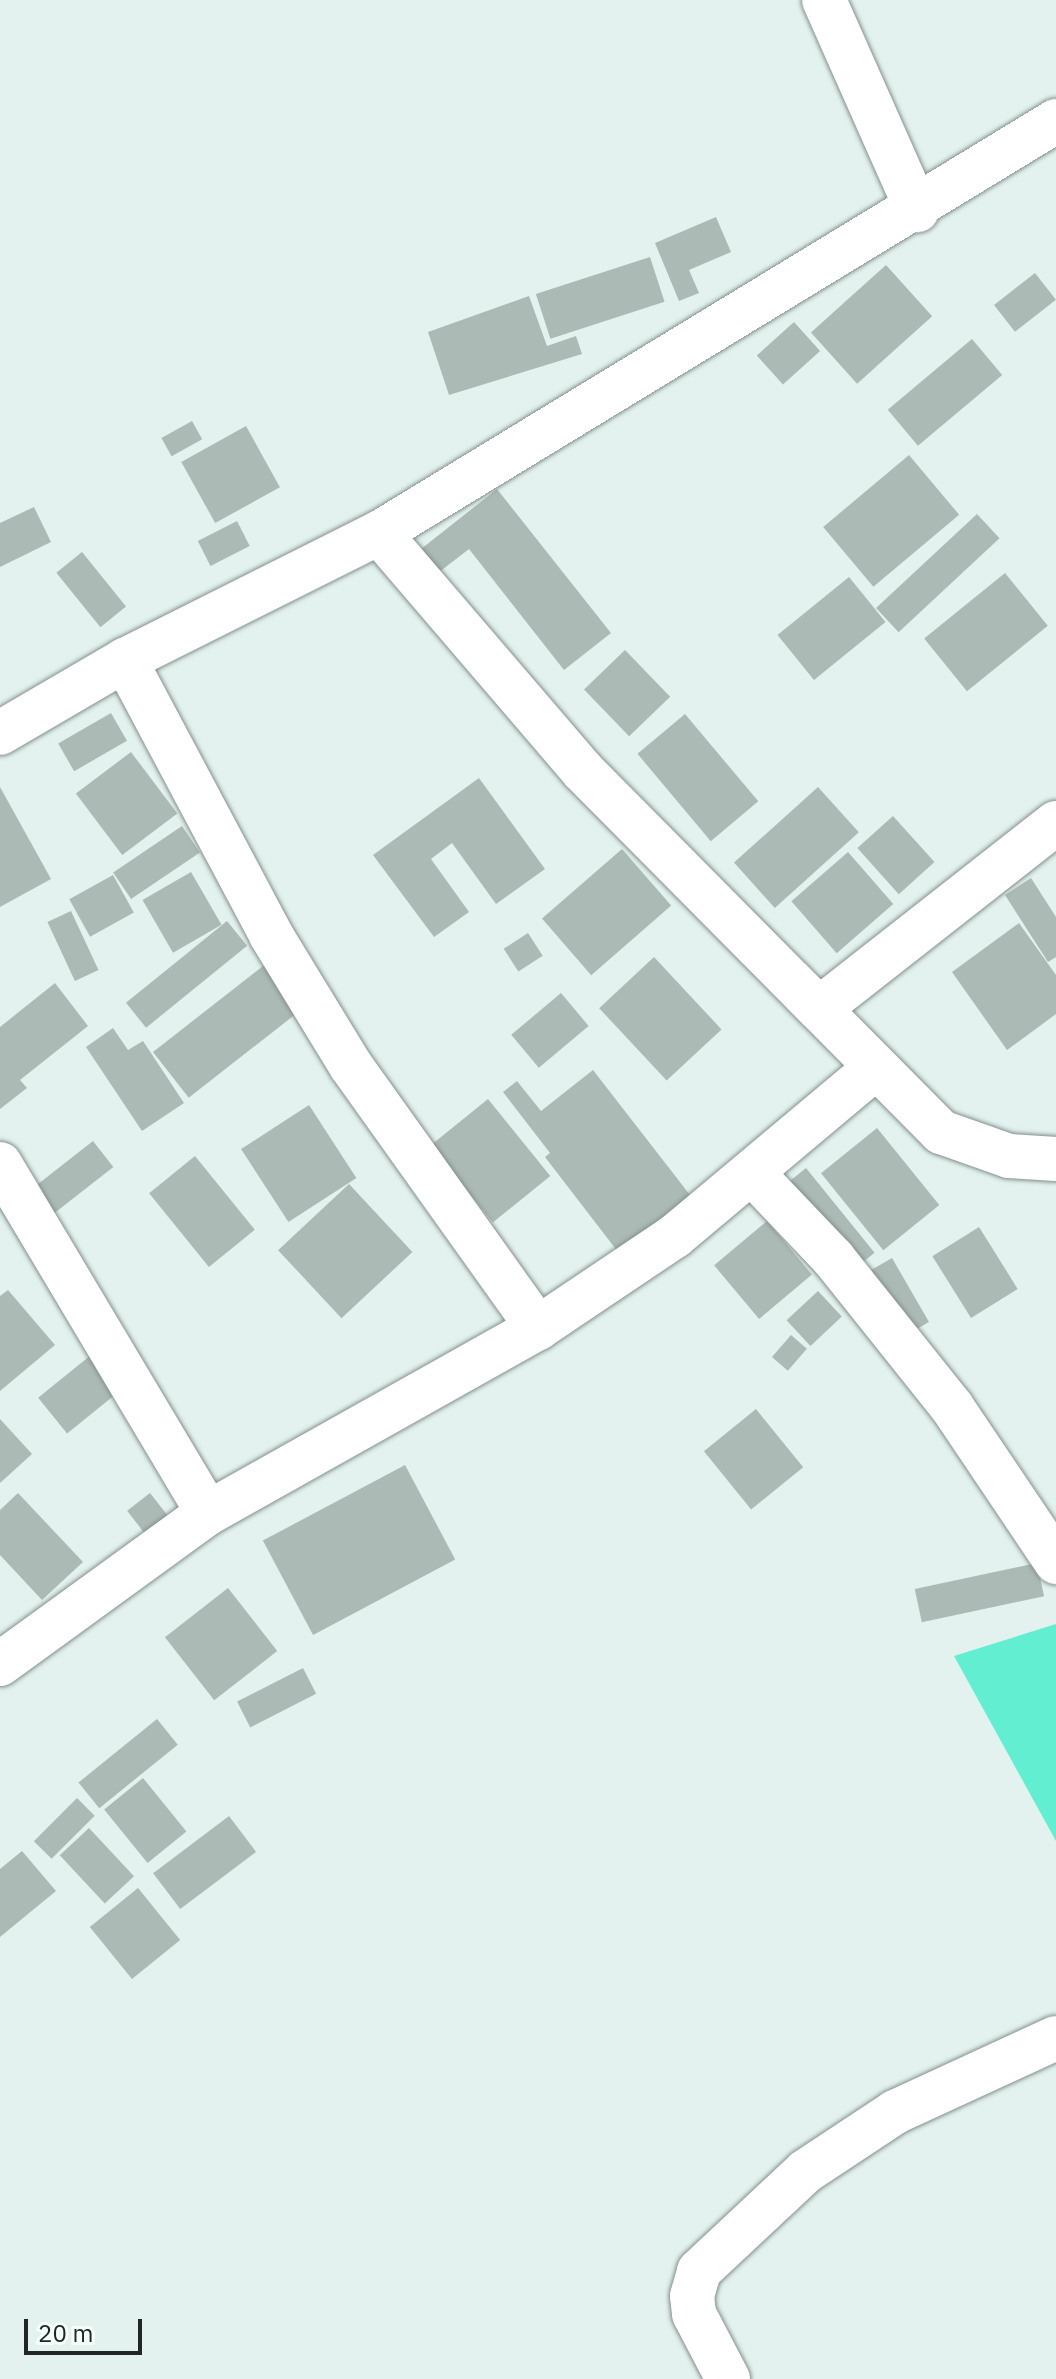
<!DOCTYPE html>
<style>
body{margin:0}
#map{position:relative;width:1056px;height:2379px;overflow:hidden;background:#e3f2ee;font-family:"IBM Plex Sans",sans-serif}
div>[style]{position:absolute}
.green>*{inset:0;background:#61eed1}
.building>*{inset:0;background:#acbab6;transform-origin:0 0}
.roads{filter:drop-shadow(0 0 2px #83908d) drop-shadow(0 0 2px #83908d)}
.minor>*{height:44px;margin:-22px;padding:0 22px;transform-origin:22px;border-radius:22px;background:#fff}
span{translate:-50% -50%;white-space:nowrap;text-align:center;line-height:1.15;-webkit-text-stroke:6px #f3fffb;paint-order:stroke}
.scale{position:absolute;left:24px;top:2319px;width:118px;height:36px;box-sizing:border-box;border:4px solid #212625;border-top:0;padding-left:10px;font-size:24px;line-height:28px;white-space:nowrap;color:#212625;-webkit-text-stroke:6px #f3fffb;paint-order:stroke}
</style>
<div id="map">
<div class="green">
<div style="clip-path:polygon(1056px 1624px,1056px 1841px,954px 1656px)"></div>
</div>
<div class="building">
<div style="clip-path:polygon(716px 217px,731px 252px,689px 270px,699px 293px,679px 301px,655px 243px)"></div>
<div style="left:650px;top:257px;width:47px;height:120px;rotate:72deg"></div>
<div style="left:886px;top:265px;width:69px;height:101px;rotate:48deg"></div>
<div style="left:1035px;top:273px;width:34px;height:52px;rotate:52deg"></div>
<div style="clip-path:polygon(529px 296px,547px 346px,576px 336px,582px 354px,449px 395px,428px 332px)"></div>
<div style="left:794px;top:322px;width:39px;height:50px;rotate:48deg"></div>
<div style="left:972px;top:339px;width:47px;height:110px;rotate:50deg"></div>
<div style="left:192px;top:421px;width:21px;height:35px;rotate:61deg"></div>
<div style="left:246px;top:426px;width:70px;height:74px;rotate:61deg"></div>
<div style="left:909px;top:455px;width:78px;height:112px;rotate:50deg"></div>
<div style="clip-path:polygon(497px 489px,611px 633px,564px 670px,469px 549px,434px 576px,416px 553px)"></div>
<div style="clip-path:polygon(34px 507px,51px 542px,0 567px,0 523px)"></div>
<div style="left:977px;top:514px;width:33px;height:138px;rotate:47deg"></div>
<div style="left:237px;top:521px;width:28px;height:44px;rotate:63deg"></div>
<div style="left:82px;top:552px;width:70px;height:33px;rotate:51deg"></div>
<div style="left:1005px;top:573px;width:68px;height:104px;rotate:51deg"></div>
<div style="left:849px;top:577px;width:58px;height:92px;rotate:51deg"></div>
<div style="left:625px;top:650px;width:65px;height:57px;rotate:46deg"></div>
<div style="left:111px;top:713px;width:32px;height:61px;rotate:60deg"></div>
<div style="left:685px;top:714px;width:114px;height:62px;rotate:50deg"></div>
<div style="left:131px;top:752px;width:77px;height:69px;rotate:53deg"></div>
<div style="clip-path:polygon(479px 778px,545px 869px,496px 904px,452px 843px,431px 859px,469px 912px,434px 937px,373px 855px)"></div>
<div style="clip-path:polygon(0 787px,51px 879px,0 907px)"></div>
<div style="left:818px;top:787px;width:61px;height:113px;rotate:48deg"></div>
<div style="left:893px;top:816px;width:62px;height:48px;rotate:48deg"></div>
<div style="left:182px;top:826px;width:32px;height:83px;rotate:56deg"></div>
<div style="left:622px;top:849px;width:75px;height:106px;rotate:49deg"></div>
<div style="left:848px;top:852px;width:69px;height:75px;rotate:49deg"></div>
<div style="left:191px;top:872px;width:61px;height:56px;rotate:60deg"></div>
<div style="left:113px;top:875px;width:43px;height:50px;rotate:61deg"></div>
<div style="clip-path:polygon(1031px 878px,1056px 917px,1056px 957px,1048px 962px,1005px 895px)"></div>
<div style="left:71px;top:911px;width:65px;height:26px;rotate:65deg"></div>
<div style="left:227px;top:921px;width:32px;height:130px;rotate:51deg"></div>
<div style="clip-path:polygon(1019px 923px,1056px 975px,1056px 1014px,1007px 1050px,952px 972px)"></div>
<div style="left:528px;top:933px;width:27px;height:29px;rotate:57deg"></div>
<div style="left:654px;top:957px;width:99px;height:75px;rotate:47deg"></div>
<div style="left:272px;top:959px;width:58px;height:151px;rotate:52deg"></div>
<div style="clip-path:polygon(55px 983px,88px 1026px,20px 1080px,27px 1088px,0 1109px,0 1027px)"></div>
<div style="left:561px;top:993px;width:43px;height:65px;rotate:50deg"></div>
<div style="clip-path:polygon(113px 1028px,128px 1050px,143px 1041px,184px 1103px,142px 1131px,86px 1047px)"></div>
<div style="clip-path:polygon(593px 1070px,690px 1195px,618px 1252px,545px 1157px,550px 1153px,503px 1092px,517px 1081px,541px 1111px)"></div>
<div style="left:488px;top:1099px;width:99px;height:74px;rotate:51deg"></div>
<div style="left:309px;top:1105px;width:87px;height:81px;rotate:57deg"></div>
<div style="left:877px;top:1128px;width:99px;height:72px;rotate:51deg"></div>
<div style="left:93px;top:1141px;width:33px;height:77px;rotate:52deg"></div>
<div style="left:195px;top:1156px;width:95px;height:59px;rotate:51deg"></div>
<div style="left:806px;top:1168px;width:109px;height:24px;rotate:51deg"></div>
<div style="left:349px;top:1184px;width:93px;height:97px;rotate:47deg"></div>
<div style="left:767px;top:1221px;width:70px;height:69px;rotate:50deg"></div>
<div style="left:979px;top:1227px;width:73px;height:55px;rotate:58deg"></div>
<div style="left:892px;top:1258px;width:74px;height:29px;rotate:60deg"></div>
<div style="clip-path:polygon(8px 1290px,55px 1345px,0 1391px,0 1296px)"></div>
<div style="left:818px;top:1291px;width:35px;height:43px;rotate:47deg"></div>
<div style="left:791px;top:1335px;width:21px;height:29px;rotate:41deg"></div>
<div style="left:91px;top:1355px;width:46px;height:68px;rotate:51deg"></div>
<div style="left:756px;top:1409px;width:75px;height:67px;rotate:51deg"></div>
<div style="clip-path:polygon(0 1419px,32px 1454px,0 1483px)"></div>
<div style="left:405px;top:1465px;width:107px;height:161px;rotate:62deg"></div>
<div style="clip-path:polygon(18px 1493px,83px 1562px,42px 1600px,0 1555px,0 1510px)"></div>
<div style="left:150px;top:1493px;width:28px;height:29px;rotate:52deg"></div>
<div style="left:1037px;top:1563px;width:34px;height:125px;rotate:78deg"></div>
<div style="left:228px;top:1588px;width:80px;height:80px;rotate:52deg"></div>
<div style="left:303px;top:1668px;width:29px;height:74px;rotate:63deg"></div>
<div style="left:157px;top:1719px;width:33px;height:101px;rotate:51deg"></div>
<div style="left:143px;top:1778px;width:69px;height:50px;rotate:51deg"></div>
<div style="left:77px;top:1798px;width:25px;height:61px;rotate:45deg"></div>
<div style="left:229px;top:1816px;width:45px;height:95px;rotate:53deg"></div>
<div style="left:89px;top:1828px;width:66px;height:40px;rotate:47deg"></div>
<div style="clip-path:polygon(22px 1851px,56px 1891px,0 1937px,0 1869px)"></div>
<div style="left:138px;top:1888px;width:67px;height:62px;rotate:51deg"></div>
</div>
<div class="roads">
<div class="minor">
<div style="left:824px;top:0;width:230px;rotate:66.1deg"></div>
<div style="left:379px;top:533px;width:312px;rotate:49.4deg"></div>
<div style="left:582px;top:770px;width:510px;rotate:45.24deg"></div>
<div style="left:941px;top:1132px;width:72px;rotate:19.4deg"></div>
<div style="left:1009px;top:1156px;width:47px;rotate:3.7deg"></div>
<div style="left:125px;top:660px;width:311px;rotate:62deg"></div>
<div style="left:271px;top:935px;width:153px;rotate:58.6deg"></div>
<div style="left:351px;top:1066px;width:322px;rotate:54.5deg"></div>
<div style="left:0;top:733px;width:145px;rotate:-30.3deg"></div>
<div style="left:125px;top:660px;width:284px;rotate:-26.6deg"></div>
<div style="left:379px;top:533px;width:793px;rotate:-31.32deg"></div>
<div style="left:820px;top:1008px;width:300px;rotate:-38.1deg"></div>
<div style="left:0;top:1164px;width:406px;rotate:59.2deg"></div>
<div style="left:754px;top:1175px;width:115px;rotate:46.4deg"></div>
<div style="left:833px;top:1258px;width:191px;rotate:51.4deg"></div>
<div style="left:952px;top:1407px;width:187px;rotate:56.1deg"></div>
<div style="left:0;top:1664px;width:257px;rotate:-36deg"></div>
<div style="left:208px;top:1513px;width:378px;rotate:-29.3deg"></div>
<div style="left:538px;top:1328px;width:165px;rotate:-33.9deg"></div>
<div style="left:675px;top:1236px;width:260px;rotate:-40deg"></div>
<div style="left:728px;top:2379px;width:73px;rotate:-117.6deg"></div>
<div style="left:694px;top:2314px;width:18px;rotate:-96deg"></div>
<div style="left:692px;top:2296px;width:26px;rotate:-74deg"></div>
<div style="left:699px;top:2271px;width:146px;rotate:-43.1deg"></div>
<div style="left:806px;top:2171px;width:107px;rotate:-33.5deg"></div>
<div style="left:895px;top:2112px;width:177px;rotate:-24.7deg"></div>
</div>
</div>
<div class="scale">20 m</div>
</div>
